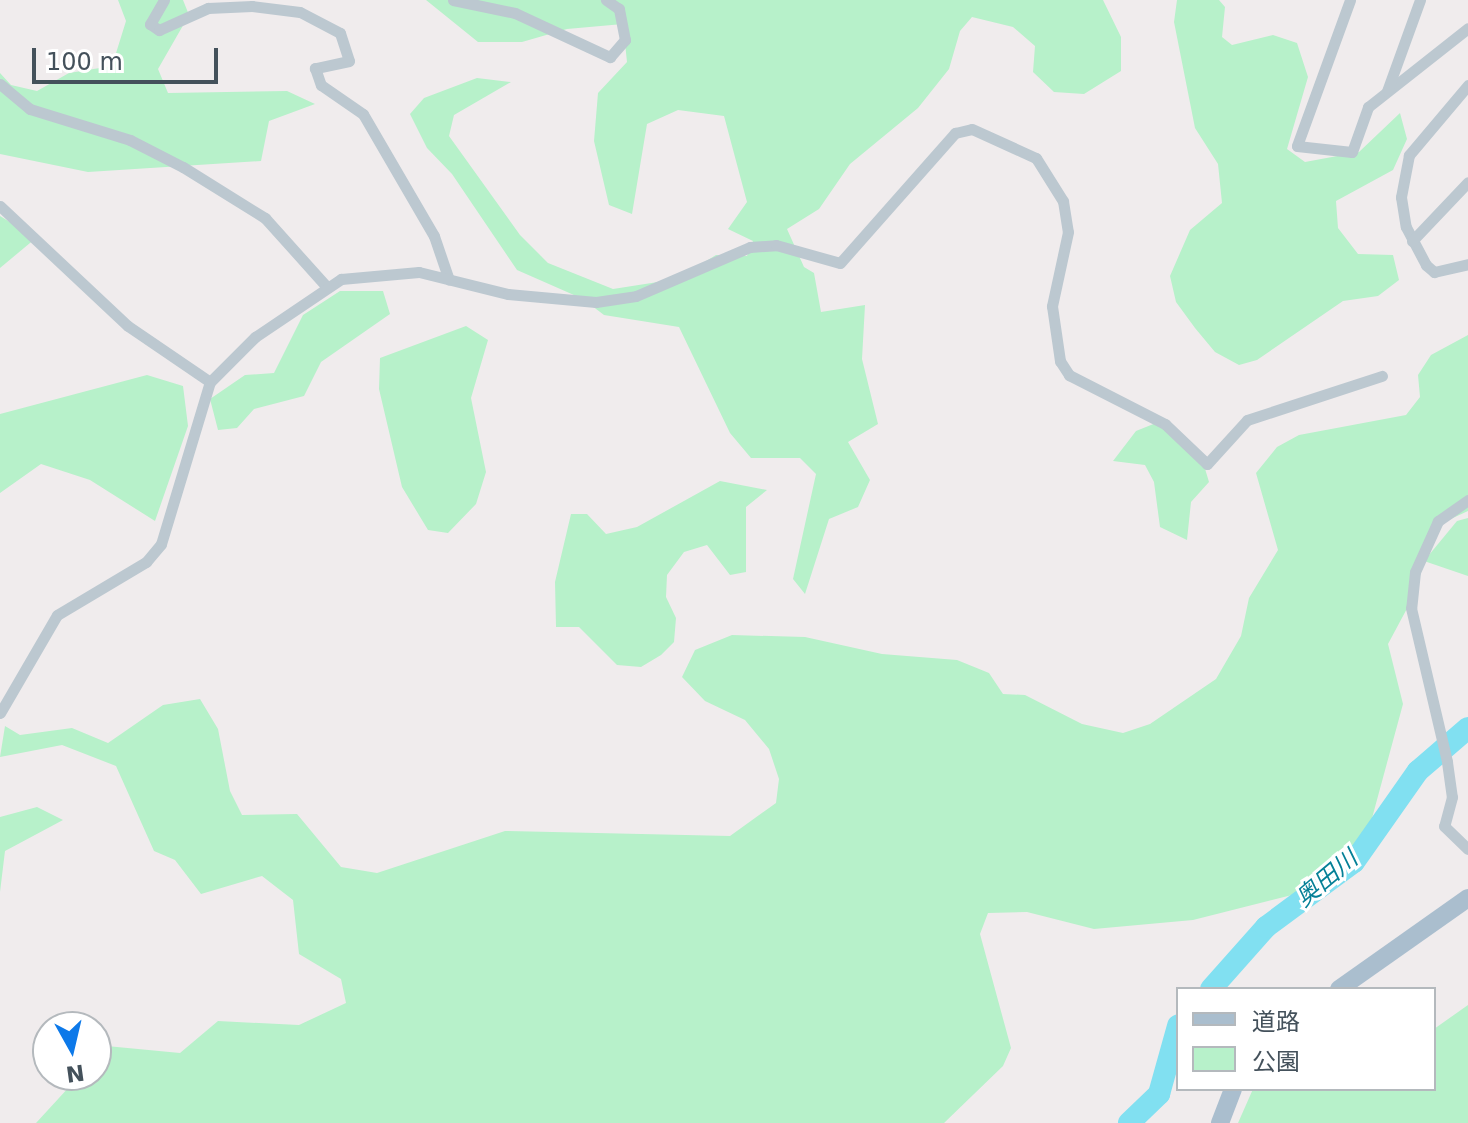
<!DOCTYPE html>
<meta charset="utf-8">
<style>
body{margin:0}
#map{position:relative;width:1468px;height:1123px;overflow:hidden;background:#f0eced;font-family:"DejaVu Sans","Noto Sans JP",sans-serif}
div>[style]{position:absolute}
.green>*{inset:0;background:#b7f1ca}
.river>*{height:22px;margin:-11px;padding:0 11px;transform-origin:11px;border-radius:11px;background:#81e0f1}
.minor>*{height:11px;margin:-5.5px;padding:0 5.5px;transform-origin:5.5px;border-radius:5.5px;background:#bcc8d0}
.primary>*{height:18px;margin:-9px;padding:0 9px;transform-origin:9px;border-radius:9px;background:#aabece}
span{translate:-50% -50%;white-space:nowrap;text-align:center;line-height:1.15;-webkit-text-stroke:6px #fff;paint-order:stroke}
.water-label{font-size:24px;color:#058097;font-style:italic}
.legend{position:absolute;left:1176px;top:987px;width:260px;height:104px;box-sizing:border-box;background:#fff;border:2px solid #b4b9bd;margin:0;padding:10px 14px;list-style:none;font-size:24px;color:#44515b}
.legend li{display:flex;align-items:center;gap:16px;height:40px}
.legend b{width:40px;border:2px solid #b4b9bd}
.north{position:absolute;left:32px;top:1011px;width:80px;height:80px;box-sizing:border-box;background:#fff;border:2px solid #b4b9bd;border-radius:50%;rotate:172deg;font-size:22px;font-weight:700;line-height:32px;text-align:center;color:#44515b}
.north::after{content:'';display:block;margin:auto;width:28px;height:36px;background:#0d79e9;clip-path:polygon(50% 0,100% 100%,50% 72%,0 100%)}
.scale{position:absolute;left:32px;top:48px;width:186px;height:36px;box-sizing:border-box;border:4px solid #44515b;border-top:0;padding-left:10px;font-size:24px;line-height:28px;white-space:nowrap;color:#44515b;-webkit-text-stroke:6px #fff;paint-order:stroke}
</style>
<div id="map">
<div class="green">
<div style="clip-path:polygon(118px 0,183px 0,189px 15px,158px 69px,168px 93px,287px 91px,315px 104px,269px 121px,261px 161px,88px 172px,0 154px,0 73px,11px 85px,37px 91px,69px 73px,112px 66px,126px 21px)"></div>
<div style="clip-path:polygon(426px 0,1103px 0,1121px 37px,1121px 71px,1084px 94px,1054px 92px,1033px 72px,1035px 46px,1013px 27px,972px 17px,960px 31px,949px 69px,918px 108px,850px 164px,819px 209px,787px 229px,804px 267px,814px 273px,821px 312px,865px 305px,862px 359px,878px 424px,848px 442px,870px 480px,858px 507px,829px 519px,805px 594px,793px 579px,816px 474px,800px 458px,751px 458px,730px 433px,679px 327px,604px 315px,583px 299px,517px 270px,452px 174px,427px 148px,410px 114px,424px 98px,477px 78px,511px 82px,454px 115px,449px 136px,520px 235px,548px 263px,613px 289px,677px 279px,716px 255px,747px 256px,753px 241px,728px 229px,747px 202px,724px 116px,678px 110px,647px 124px,632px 214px,609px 205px,594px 141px,598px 93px,627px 62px,623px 24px,567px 29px,522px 42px,478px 42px)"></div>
<div style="clip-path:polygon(1177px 0,1219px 0,1225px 7px,1222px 37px,1232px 45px,1273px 35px,1297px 43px,1308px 77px,1287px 149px,1305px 162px,1359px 152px,1400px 113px,1407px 139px,1393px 170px,1336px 201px,1338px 228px,1358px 254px,1393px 255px,1399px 280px,1378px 296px,1343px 301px,1257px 360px,1239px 365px,1215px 352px,1195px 328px,1176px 302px,1170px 276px,1190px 230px,1222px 203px,1218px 164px,1195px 128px,1174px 22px)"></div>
<div style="clip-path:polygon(0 216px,36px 238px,0 268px)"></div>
<div style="clip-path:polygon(340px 291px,383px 291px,390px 314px,321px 362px,304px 396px,254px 409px,237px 428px,218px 430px,210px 399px,245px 375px,274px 373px,303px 315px)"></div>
<div style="clip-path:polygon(466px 326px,488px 340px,471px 398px,486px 472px,476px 504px,448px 533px,428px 530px,402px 487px,379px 389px,380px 358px)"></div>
<div style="clip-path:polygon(1468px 335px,1468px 511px,1431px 528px,1418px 556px,1418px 588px,1388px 644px,1403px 704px,1365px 844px,1320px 888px,1193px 920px,1094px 929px,1027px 912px,988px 913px,980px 934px,1011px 1048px,1003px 1066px,944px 1123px,36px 1123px,70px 1086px,71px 1075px,96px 1075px,96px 1045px,180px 1053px,218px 1021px,299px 1025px,346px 1003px,341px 979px,299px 954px,293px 900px,262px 876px,201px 894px,175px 860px,154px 851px,116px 766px,62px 745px,0 757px,5px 726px,20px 735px,72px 728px,108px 743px,163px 705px,200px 699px,218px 729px,230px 791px,242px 815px,297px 814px,341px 867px,377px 873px,505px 831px,730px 836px,776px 803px,779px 779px,769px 749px,745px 720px,705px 701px,682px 677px,695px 650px,732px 635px,805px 637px,882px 654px,957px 660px,989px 673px,1003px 694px,1025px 695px,1082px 724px,1123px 733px,1150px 724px,1216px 679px,1241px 636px,1249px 598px,1278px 550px,1256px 473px,1277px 447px,1299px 435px,1406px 415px,1420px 397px,1418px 375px,1431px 355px)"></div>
<div style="clip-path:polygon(147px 375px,183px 386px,188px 426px,155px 521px,90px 480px,41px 464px,0 493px,0 414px)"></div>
<div style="clip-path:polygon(1161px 421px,1203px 462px,1209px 482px,1191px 502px,1187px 540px,1160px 527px,1154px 482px,1145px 465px,1113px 461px,1136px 431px)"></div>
<div style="clip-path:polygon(720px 481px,767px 490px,746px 507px,746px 572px,730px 575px,707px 545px,684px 552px,667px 575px,666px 597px,676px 618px,674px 642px,661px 655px,641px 667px,617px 665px,579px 627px,556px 627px,555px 582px,571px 514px,587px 514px,606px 534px,637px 527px)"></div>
<div style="clip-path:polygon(1468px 518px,1468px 576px,1424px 561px,1457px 521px)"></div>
<div style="clip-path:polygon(37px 807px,63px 820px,5px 851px,0 892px,0 817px)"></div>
<div style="clip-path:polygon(1468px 1005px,1468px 1123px,1238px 1123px,1253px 1089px,1434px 1089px,1434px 1029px)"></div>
</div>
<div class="river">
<div style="left:1211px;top:989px;width:83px;rotate:-48.4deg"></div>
<div style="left:1266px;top:927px;width:109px;rotate:-36.5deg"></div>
<div style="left:1354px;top:862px;width:111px;rotate:-54.9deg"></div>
<div style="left:1418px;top:771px;width:66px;rotate:-40.7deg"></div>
<div style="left:1129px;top:1123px;width:42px;rotate:-44deg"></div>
<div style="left:1159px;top:1094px;width:71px;rotate:-74.4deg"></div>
</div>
<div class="minor">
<div style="left:164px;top:0;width:28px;rotate:120deg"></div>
<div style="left:150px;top:24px;width:11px;rotate:34deg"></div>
<div style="left:159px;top:30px;width:54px;rotate:-24.2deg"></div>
<div style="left:208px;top:8px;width:44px;rotate:-2.6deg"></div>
<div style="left:252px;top:6px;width:48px;rotate:7.1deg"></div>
<div style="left:300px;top:12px;width:45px;rotate:27.7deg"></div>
<div style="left:340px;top:33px;width:29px;rotate:72deg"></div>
<div style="left:349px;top:61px;width:35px;rotate:168deg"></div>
<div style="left:315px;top:68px;width:18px;rotate:71deg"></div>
<div style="left:321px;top:85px;width:51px;rotate:34.6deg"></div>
<div style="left:363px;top:114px;width:141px;rotate:59.8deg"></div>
<div style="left:434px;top:236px;width:46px;rotate:71.2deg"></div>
<div style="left:453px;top:0;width:63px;rotate:11.8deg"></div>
<div style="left:515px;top:13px;width:105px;rotate:24.9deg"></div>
<div style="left:610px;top:57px;width:23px;rotate:-49deg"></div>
<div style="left:625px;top:40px;width:32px;rotate:-101deg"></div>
<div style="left:619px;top:9px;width:16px;rotate:-145deg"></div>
<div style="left:1350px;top:0;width:155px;rotate:110deg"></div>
<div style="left:1297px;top:146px;width:55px;rotate:6.2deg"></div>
<div style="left:1352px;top:152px;width:48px;rotate:-70.4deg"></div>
<div style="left:1368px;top:107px;width:127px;rotate:-38.3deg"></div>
<div style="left:0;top:84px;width:39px;rotate:40deg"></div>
<div style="left:30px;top:109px;width:105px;rotate:17.2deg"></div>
<div style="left:130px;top:140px;width:59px;rotate:27deg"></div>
<div style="left:183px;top:167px;width:97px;rotate:31.9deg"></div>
<div style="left:265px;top:218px;width:91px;rotate:48.1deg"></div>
<div style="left:1468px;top:85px;width:92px;rotate:130.1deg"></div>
<div style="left:1409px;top:155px;width:43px;rotate:100.8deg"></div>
<div style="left:1401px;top:197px;width:30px;rotate:81deg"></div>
<div style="left:1406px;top:227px;width:43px;rotate:62.2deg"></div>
<div style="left:1426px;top:265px;width:11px;rotate:41deg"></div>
<div style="left:1434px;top:272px;width:35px;rotate:-13deg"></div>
<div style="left:1387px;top:91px;width:97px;rotate:-70.1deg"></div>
<div style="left:0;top:206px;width:175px;rotate:43.2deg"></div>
<div style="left:128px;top:326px;width:99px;rotate:34.3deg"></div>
<div style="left:1412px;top:241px;width:81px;rotate:-46.5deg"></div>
<div style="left:1468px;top:500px;width:37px;rotate:145deg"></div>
<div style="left:1438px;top:521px;width:56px;rotate:114.3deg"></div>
<div style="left:1415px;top:572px;width:36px;rotate:96deg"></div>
<div style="left:1411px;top:608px;width:158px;rotate:76.8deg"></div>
<div style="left:1447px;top:762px;width:35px;rotate:82deg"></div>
<div style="left:1452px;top:797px;width:30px;rotate:105deg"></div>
<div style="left:1444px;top:826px;width:33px;rotate:44deg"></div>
<div style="left:0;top:713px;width:113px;rotate:-59.8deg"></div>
<div style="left:57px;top:615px;width:104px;rotate:-30.8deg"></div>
<div style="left:146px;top:562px;width:23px;rotate:-50deg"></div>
<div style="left:161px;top:544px;width:169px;rotate:-73.2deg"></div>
<div style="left:210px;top:382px;width:64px;rotate:-45deg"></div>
<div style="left:255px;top:337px;width:104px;rotate:-34deg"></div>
<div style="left:341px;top:279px;width:78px;rotate:-5.1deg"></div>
<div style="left:419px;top:272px;width:92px;rotate:13.9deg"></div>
<div style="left:508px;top:294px;width:88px;rotate:5.2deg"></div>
<div style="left:596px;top:302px;width:40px;rotate:-8.5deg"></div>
<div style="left:636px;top:296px;width:124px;rotate:-23.3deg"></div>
<div style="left:750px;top:247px;width:26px;rotate:-4deg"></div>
<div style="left:776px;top:245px;width:66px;rotate:15.7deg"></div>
<div style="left:840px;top:263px;width:174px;rotate:-48.5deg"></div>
<div style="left:955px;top:133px;width:17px;rotate:-13deg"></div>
<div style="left:972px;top:129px;width:70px;rotate:24.4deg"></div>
<div style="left:1036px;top:158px;width:51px;rotate:57.9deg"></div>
<div style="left:1063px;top:201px;width:31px;rotate:81deg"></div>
<div style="left:1068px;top:232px;width:76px;rotate:102.2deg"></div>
<div style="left:1052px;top:306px;width:56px;rotate:81.7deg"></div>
<div style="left:1060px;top:361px;width:17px;rotate:57deg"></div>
<div style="left:1069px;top:375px;width:108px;rotate:27deg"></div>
<div style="left:1165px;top:424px;width:58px;rotate:43.6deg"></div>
<div style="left:1207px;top:464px;width:59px;rotate:-47.7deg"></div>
<div style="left:1247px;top:420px;width:142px;rotate:-18.1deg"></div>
</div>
<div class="primary">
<div style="left:1339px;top:989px;width:158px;rotate:-35.2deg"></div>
<div style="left:1220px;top:1123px;width:36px;rotate:-69deg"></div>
</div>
<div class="water-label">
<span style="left:1327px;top:879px;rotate:-40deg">奥田川</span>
</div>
<ul class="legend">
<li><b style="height:10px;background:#aabece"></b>道路</li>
<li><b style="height:22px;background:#b7f1ca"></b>公園</li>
</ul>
<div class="north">N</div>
<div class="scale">100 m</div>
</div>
